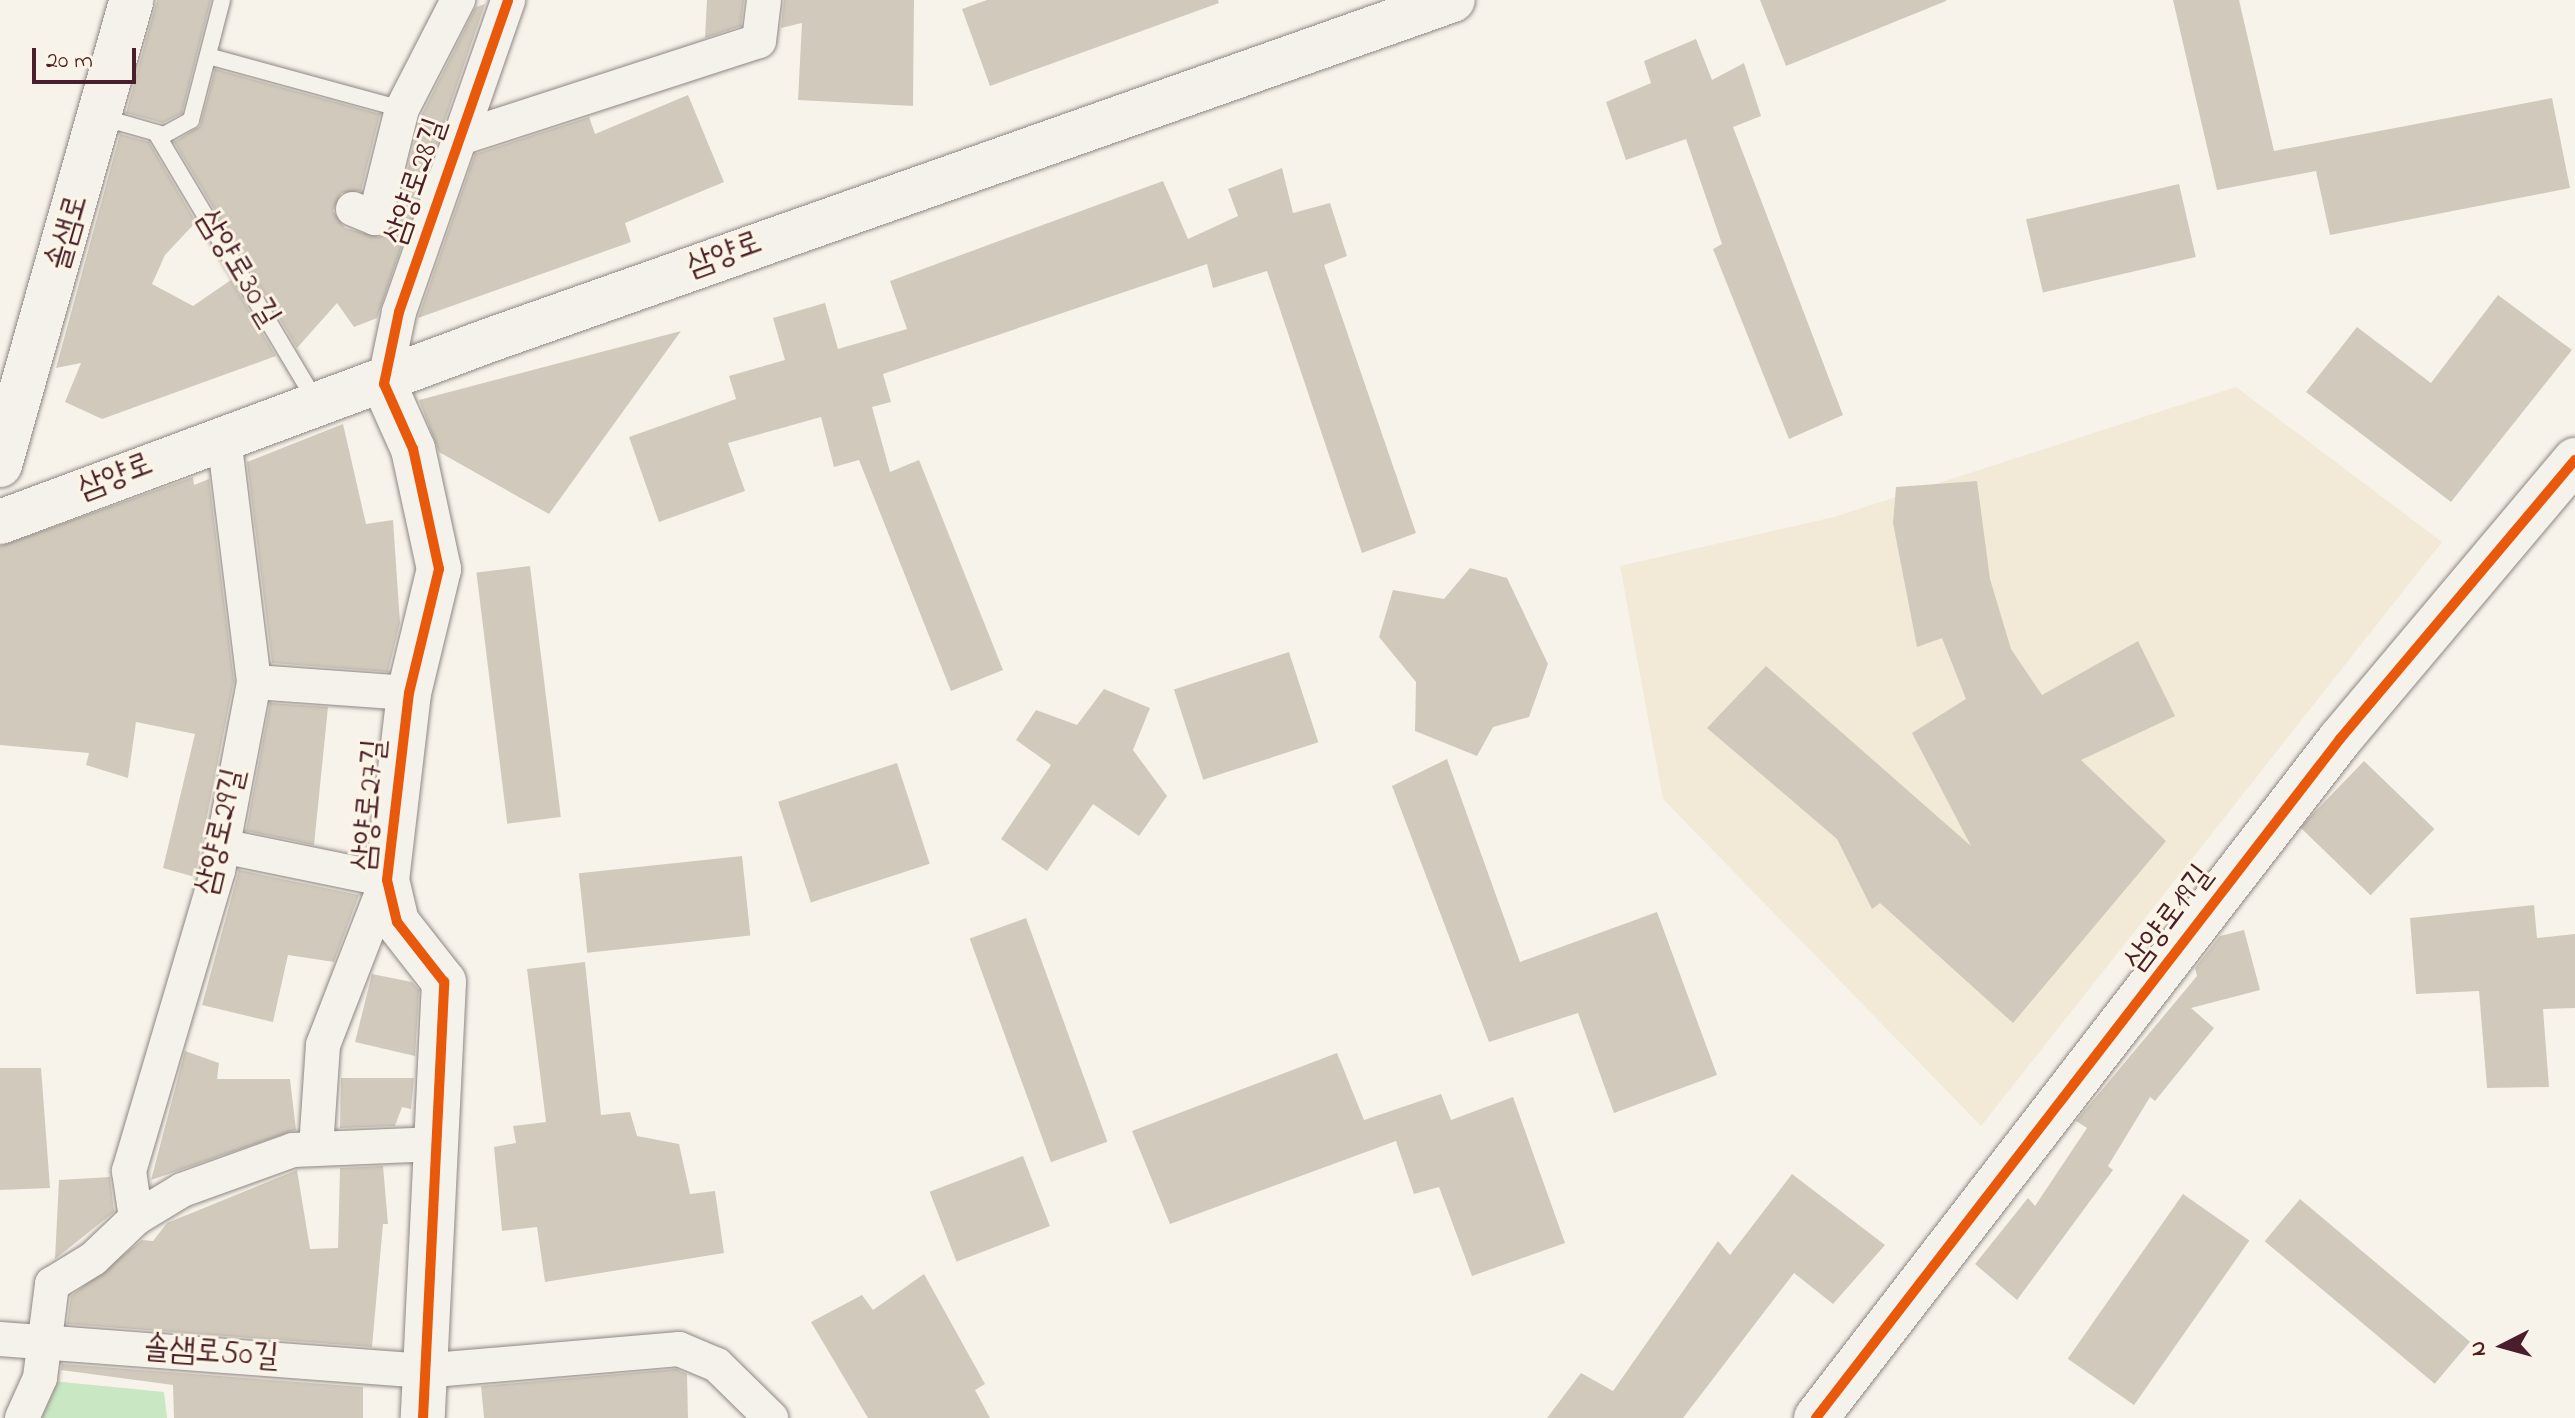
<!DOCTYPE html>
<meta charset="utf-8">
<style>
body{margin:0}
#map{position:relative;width:2575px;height:1418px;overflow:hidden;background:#f7f3ea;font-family:"Indie Flower","Poor Story",sans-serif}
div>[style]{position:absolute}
.built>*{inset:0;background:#f2e9d6}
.green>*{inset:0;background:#c9e7c2}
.building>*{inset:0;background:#d1cabc;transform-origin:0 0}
.roads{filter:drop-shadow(0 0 2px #908684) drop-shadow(0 0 2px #908684)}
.lane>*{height:16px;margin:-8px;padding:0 8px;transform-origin:8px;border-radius:8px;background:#f5f2ec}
.street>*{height:34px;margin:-17px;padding:0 17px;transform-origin:17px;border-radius:17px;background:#f5f2ec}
.secondary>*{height:44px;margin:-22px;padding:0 22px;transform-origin:22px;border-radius:22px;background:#f5f2ec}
.cycleway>*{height:10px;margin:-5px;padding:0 5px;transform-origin:5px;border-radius:5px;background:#e8590c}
span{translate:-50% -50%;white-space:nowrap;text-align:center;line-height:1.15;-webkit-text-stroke:6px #fcf5e5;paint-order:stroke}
.street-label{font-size:32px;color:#4a1f2b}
.north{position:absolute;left:2463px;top:1306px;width:80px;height:80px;-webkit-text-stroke:6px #fcf5e5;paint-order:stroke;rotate:264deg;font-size:22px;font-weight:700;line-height:32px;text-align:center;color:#4a1f2b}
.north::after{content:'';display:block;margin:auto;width:28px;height:36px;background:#4a1f2b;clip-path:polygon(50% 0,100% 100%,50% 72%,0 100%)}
.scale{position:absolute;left:32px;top:48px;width:104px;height:36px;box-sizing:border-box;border:4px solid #4a1f2b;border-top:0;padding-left:10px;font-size:24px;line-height:28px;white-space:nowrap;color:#4a1f2b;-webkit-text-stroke:6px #fcf5e5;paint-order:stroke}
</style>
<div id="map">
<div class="built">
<div style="clip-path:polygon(2236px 387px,2442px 542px,1981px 1126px,1663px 799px,1620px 566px,1834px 517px)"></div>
</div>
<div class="green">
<div style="clip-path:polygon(52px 1381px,164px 1392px,167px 1418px,37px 1418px)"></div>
</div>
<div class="building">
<div style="clip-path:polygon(157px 0,211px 0,182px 113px,163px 123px,126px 113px)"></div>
<div style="clip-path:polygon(707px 0,744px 0,741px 26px,705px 38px)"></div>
<div style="clip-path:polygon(784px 0,914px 0,913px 106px,798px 100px,802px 23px,781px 28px)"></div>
<div style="clip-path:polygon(987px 0,1218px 0,1219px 3px,990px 86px,962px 9px)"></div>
<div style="clip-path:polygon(1760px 0,1946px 0,1946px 1px,1786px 66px)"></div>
<div style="clip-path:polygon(2173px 0,2239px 0,2274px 151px,2552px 98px,2570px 188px,2330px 235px,2316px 171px,2217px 190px)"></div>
<div style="clip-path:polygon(485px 4px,377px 318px,354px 327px,337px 303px,297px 348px,174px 142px,200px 126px,215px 69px,380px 114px,361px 191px,341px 193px,333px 211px,345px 228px,379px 237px,394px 223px,421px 116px,476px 7px)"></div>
<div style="clip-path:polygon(1696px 39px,1712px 80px,1744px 63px,1761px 116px,1733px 127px,1843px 415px,1789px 439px,1713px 249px,1722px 244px,1686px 139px,1626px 160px,1606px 102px,1651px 83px,1644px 61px)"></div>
<div style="clip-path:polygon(688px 95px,724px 182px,625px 223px,631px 242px,418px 318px,475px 154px,589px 117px,595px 134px)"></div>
<div style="clip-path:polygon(120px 134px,149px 142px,196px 222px,165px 255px,152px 284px,193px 306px,231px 280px,276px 356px,102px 419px,65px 402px,81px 363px,56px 368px)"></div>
<div style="clip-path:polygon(1282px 168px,1293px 213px,1330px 203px,1347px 256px,1324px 265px,1416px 533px,1362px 553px,1267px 271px,1213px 288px,1207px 264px,883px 374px,891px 402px,872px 407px,890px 472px,919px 460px,1003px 670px,951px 691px,859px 460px,834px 467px,821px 417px,728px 443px,745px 491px,659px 522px,629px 437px,736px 399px,729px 376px,785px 360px,773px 318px,825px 303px,838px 349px,907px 329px,890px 281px,1163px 181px,1188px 239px,1238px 216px,1228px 189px)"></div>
<div style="left:2179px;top:184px;width:75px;height:157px;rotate:77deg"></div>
<div style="clip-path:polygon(2498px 295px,2572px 350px,2451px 502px,2306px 392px,2357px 327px,2431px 383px)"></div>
<div style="clip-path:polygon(681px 331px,549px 514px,439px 452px,419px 400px)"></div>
<div style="clip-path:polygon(343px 424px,366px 524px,393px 520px,400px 623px,388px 672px,272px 663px,247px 462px)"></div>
<div style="clip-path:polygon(193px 477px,194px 485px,209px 479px,234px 681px,195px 877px,163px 868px,195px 734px,136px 722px,128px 778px,86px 765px,89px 753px,0 745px,0 546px)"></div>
<div style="clip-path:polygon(1977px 481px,1990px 579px,2011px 649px,2042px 695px,2138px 641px,2175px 716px,2081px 760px,2166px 841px,2013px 1023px,1880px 903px,1872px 909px,1837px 839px,1707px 728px,1766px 666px,1971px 846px,1912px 733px,1966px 699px,1942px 638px,1917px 647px,1893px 523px,1896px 487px)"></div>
<div style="left:530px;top:566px;width:253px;height:54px;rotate:83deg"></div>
<div style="clip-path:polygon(1470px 568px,1507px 578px,1548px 664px,1529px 717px,1493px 727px,1477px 756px,1415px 731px,1416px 682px,1379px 637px,1393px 590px,1444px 599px)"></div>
<div style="left:1289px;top:652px;width:95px;height:121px;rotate:72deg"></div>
<div style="clip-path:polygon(1104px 689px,1150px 708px,1133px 750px,1167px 796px,1139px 836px,1093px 804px,1047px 871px,1001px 839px,1051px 765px,1016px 740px,1036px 710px,1077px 725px)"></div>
<div style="clip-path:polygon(270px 703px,328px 707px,314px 845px,246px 831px)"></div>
<div style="clip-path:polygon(1447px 759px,1520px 962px,1657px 912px,1717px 1075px,1614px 1113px,1578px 1013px,1489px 1042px,1392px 786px)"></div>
<div style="left:2364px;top:761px;width:98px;height:92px;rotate:44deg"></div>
<div style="left:897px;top:763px;width:106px;height:125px;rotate:72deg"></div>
<div style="left:742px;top:856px;width:80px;height:164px;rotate:84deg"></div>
<div style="clip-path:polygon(239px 870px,359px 895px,334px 962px,288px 955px,273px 1022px,202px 1005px)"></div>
<div style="clip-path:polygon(2534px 905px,2537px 938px,2575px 934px,2575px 1008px,2543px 1009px,2549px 1087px,2487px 1088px,2479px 991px,2416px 994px,2410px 918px)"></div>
<div style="left:1026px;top:918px;width:238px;height:60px;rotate:70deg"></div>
<div style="clip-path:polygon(2244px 930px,2260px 990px,2191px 1008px,2214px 1028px,2155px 1101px,2150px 1097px,2108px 1166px,2113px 1170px,2017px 1300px,1975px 1264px,2028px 1198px,2035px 1206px,2087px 1128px,2076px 1121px,2197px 976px,2195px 968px,2220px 936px)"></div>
<div style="clip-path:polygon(585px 962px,601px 1115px,630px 1112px,637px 1136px,679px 1144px,690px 1194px,715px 1191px,724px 1253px,545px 1282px,537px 1227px,502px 1231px,494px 1147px,516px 1143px,513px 1126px,546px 1122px,527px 969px)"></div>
<div style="clip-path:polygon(372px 974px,412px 982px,419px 990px,415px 1056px,355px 1042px)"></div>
<div style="clip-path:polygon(185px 1051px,219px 1063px,217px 1079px,290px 1079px,296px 1130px,151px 1180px)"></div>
<div style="clip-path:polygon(1337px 1053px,1364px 1120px,1441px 1094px,1451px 1120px,1513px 1097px,1565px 1243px,1472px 1276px,1439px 1187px,1414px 1194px,1396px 1141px,1170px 1224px,1132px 1131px)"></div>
<div style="clip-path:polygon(0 1068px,41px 1068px,50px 1188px,0 1190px)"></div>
<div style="clip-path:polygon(341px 1078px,414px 1078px,411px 1109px,402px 1107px,395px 1126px,340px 1128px)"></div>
<div style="left:1023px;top:1156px;width:75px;height:100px;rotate:69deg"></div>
<div style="clip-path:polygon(383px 1166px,388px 1224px,383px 1224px,372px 1347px,67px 1324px,71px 1296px,142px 1240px,153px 1241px,167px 1223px,297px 1170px,310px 1249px,338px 1248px,340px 1168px)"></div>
<div style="clip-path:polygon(1792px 1174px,1885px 1245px,1833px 1304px,1794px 1273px,1683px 1418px,1547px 1418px,1581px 1373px,1613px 1391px,1718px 1241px,1730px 1255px)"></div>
<div style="clip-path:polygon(110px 1177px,114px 1212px,55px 1259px,59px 1180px)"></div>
<div style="left:2183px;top:1194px;width:81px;height:201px;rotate:35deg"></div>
<div style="left:2300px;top:1199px;width:222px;height:55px;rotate:40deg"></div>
<div style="clip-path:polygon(924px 1274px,985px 1384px,975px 1390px,990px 1418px,868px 1418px,811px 1322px,862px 1295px,873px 1310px)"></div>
<div style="clip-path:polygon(62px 1364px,363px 1387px,363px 1418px,174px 1418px,173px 1385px,61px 1370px)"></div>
<div style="clip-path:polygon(676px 1369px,687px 1374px,688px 1418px,484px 1418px,481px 1386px)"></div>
</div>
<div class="roads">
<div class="lane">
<div style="left:208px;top:56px;width:201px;rotate:15.3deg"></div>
<div style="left:101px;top:117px;width:66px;rotate:15.9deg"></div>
<div style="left:164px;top:135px;width:31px;rotate:-29deg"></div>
<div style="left:191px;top:120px;width:124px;rotate:-75.5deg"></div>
<div style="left:156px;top:133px;width:314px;rotate:59.2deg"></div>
</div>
<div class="street">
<div style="left:460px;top:138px;width:314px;rotate:-18deg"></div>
<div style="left:759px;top:41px;width:41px;rotate:-83deg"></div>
<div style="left:353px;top:209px;width:24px;rotate:22deg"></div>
<div style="left:375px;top:218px;width:112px;rotate:-76.1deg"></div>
<div style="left:402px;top:109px;width:123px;rotate:-62.8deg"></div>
<div style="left:384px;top:384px;width:74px;rotate:-78.2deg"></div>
<div style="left:399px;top:312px;width:330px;rotate:-70.7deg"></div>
<div style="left:254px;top:682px;width:155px;rotate:4.1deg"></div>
<div style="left:222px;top:846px;width:168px;rotate:11.6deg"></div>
<div style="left:387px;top:880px;width:177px;rotate:111.2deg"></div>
<div style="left:323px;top:1045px;width:104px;rotate:93.9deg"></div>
<div style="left:136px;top:1218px;width:54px;rotate:-31.3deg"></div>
<div style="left:182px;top:1190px;width:118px;rotate:-19.8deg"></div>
<div style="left:293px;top:1150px;width:144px;rotate:-2.4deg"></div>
<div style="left:0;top:1339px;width:423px;rotate:4.3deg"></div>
<div style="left:422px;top:1371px;width:258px;rotate:-4.9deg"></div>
<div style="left:679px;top:1349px;width:41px;rotate:22.8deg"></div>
<div style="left:717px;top:1365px;width:76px;rotate:44.5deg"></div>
<div style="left:22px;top:1418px;width:44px;rotate:-65.8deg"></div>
<div style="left:40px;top:1378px;width:95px;rotate:-82.7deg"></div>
<div style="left:52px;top:1284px;width:48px;rotate:-31.4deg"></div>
<div style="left:93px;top:1259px;width:59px;rotate:-43.6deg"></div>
<div style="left:136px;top:1218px;width:48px;rotate:-98.5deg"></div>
<div style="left:129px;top:1171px;width:313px;rotate:-73.5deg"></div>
<div style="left:218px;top:871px;width:192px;rotate:-79.2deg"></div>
<div style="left:254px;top:682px;width:246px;rotate:-97deg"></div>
</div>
<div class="secondary">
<div style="left:384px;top:384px;width:71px;rotate:66deg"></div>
<div style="left:413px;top:449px;width:123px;rotate:77.8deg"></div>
<div style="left:439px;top:569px;width:128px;rotate:103.6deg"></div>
<div style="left:409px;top:693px;width:188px;rotate:96.7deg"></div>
<div style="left:387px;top:880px;width:43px;rotate:76.6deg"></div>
<div style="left:397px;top:922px;width:76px;rotate:51.9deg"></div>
<div style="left:444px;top:982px;width:437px;rotate:92.8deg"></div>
<div style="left:0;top:465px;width:483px;rotate:-74.2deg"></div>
<div style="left:0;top:522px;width:523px;rotate:-20.38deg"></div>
<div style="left:490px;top:340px;width:1021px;rotate:-19.45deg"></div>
<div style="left:1816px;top:1418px;width:858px;rotate:-52.34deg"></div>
<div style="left:2340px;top:739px;width:365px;rotate:-49.9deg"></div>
</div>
</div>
<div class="cycleway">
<div style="left:423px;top:1418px;width:437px;rotate:-87.2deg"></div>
<div style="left:444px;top:982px;width:76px;rotate:-128.1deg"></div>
<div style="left:397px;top:922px;width:43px;rotate:-103.4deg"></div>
<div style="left:387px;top:880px;width:188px;rotate:-83.3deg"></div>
<div style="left:409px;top:693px;width:128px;rotate:-76.4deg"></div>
<div style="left:439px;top:569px;width:123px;rotate:-102.2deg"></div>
<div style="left:413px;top:449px;width:71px;rotate:-114deg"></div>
<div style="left:384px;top:384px;width:74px;rotate:-78.2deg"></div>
<div style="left:399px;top:312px;width:330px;rotate:-70.7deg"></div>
<div style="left:1816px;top:1418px;width:858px;rotate:-52.34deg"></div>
<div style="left:2340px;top:739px;width:365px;rotate:-49.9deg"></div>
</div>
<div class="street-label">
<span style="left:417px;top:182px;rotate:-71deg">삼양로28길</span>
<span style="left:69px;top:233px;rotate:-74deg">솔샘로</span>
<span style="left:725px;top:256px;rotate:-20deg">삼양로</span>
<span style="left:237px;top:269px;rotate:59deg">삼양로30길</span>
<span style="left:116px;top:478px;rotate:-21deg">삼양로</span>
<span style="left:371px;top:805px;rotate:-85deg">삼양로27길</span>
<span style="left:222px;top:832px;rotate:-77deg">삼양로29길</span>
<span style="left:2170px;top:919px;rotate:-53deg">삼양로19길</span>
<span style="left:211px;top:1354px;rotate:4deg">솔샘로50길</span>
</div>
<div class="north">N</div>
<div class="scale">20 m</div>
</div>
